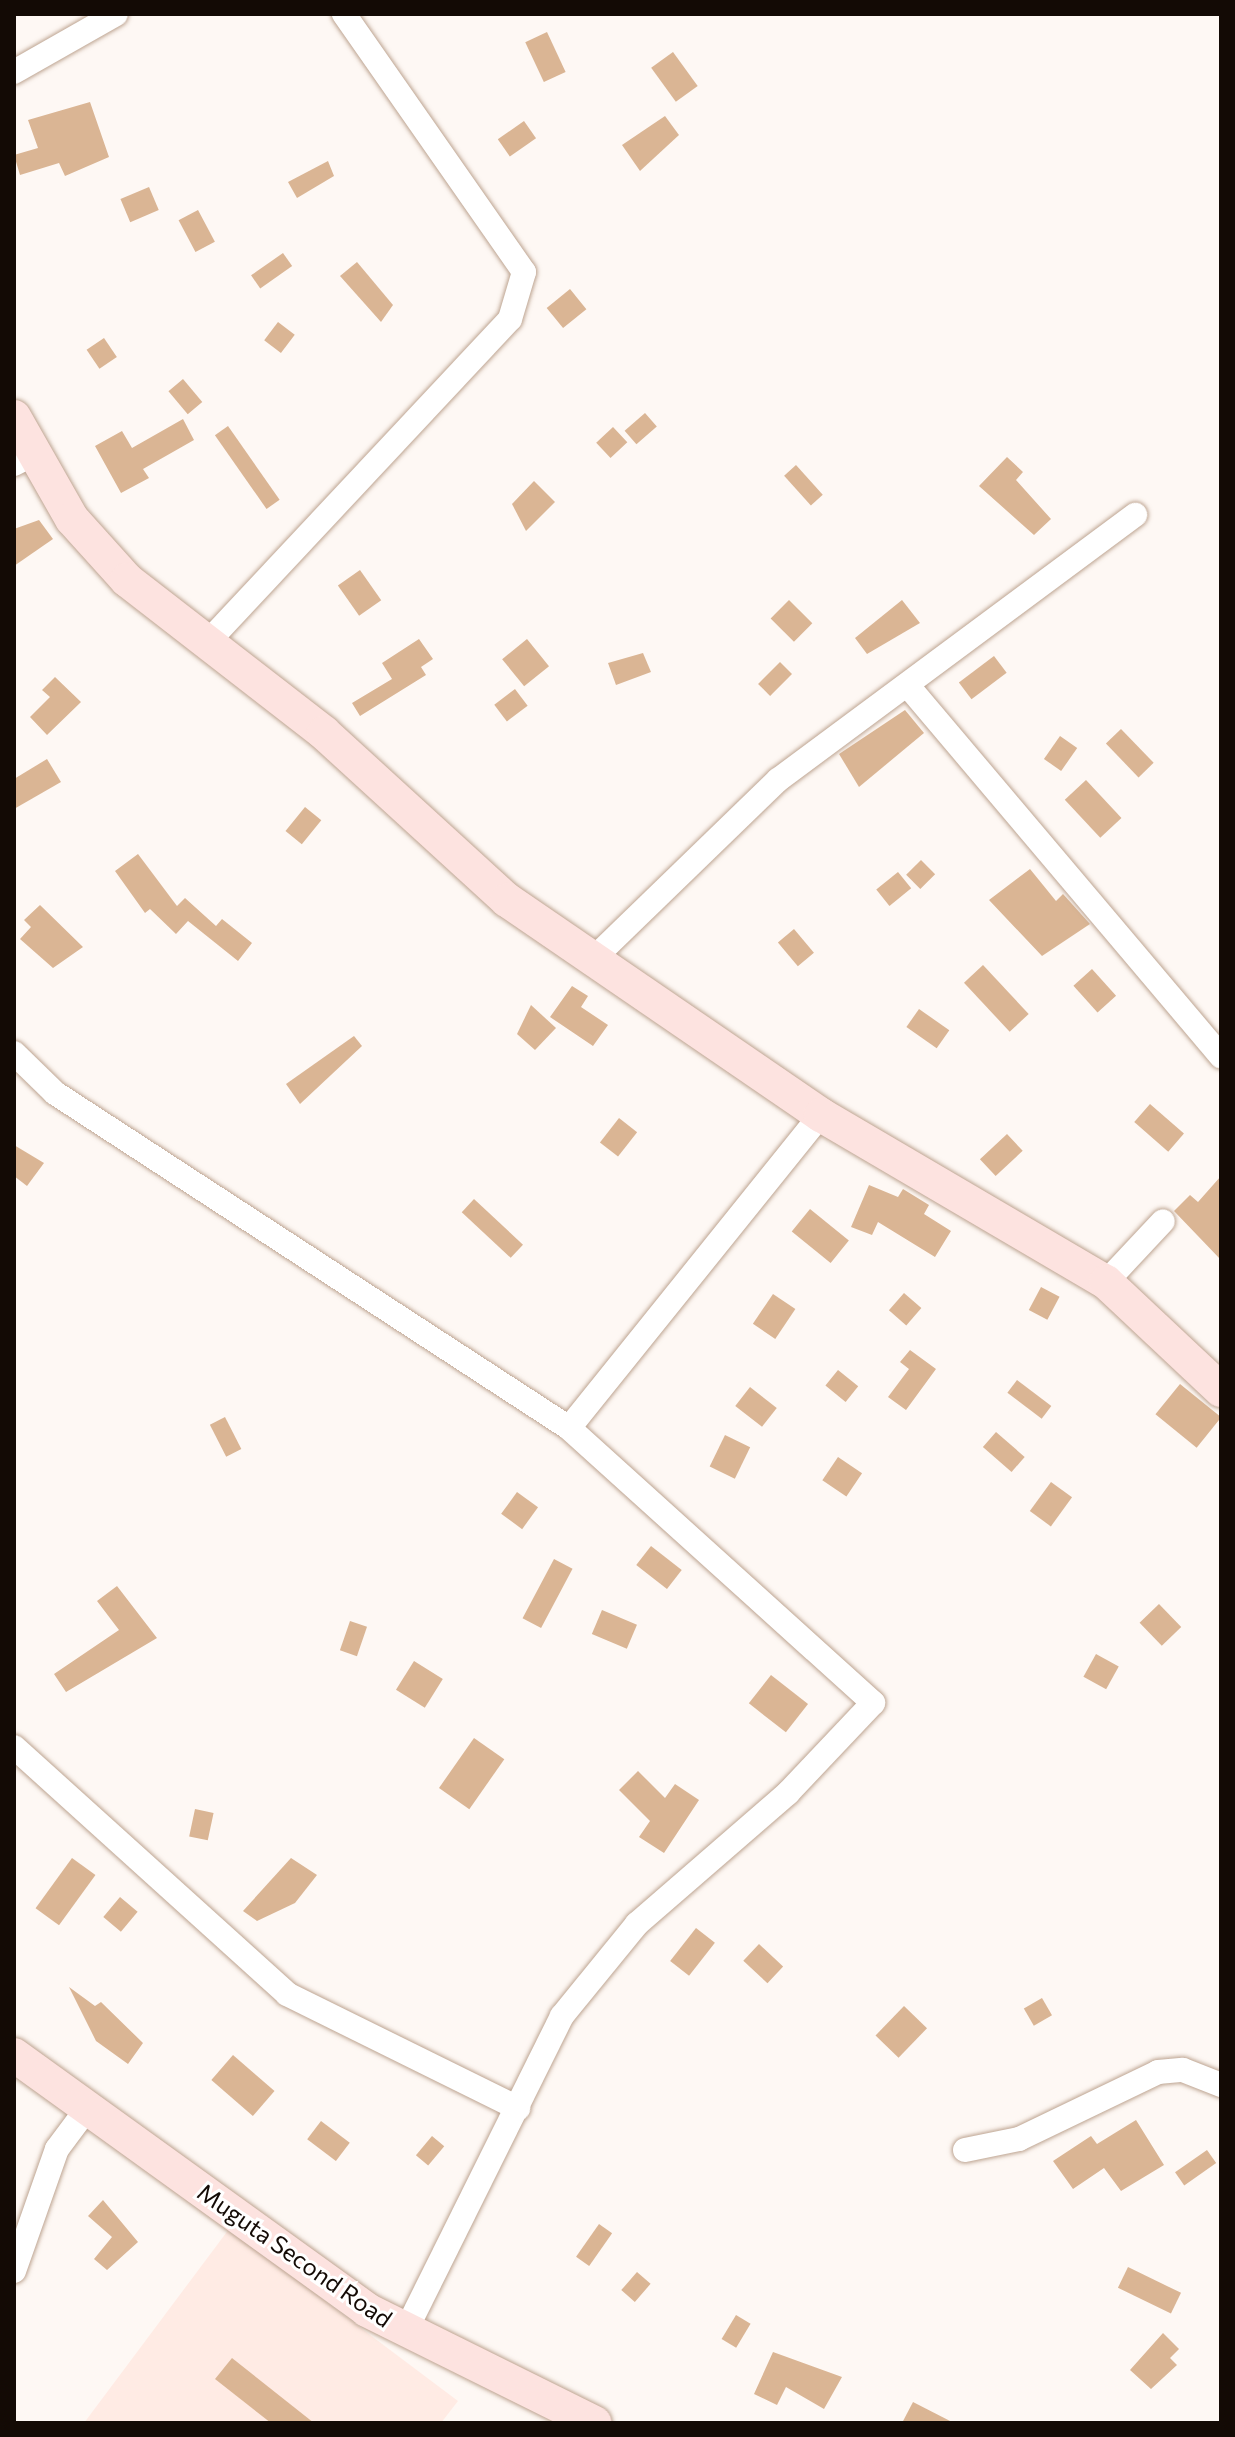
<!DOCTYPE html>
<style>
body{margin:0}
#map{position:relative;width:1235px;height:2437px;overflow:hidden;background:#fef8f4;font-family:Commissioner,sans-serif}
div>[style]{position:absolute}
.education>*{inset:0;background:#ffebe4}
.building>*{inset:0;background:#dab594;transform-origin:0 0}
.roads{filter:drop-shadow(0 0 2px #bda491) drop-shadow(0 0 2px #bda491)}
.street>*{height:24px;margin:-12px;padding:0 12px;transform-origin:12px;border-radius:12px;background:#fff}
.secondary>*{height:34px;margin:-17px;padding:0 17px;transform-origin:17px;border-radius:17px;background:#fde3e0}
span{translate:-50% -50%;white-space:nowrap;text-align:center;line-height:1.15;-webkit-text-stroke:6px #fff;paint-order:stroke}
.street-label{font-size:24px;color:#130a05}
.frame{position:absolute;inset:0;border:16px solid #130a05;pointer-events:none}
</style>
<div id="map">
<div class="education">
<div style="clip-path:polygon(229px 2229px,458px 2401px,441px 2423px,84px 2423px)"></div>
</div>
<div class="building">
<div style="left:547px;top:32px;width:44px;height:24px;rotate:65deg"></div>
<div style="left:673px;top:52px;width:42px;height:27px;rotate:54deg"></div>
<div style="clip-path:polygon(90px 102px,109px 157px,65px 176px,59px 163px,20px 175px,14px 155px,38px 148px,28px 120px)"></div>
<div style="clip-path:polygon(665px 116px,679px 135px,640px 171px,622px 145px)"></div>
<div style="left:524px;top:121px;width:21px;height:32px;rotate:55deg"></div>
<div style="clip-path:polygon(328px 161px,334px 176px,297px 198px,288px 182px)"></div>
<div style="left:149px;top:187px;width:25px;height:31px;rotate:67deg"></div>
<div style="left:198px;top:210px;width:36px;height:22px;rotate:62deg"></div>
<div style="left:283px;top:253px;width:16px;height:39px;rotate:55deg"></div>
<div style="clip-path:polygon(357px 262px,393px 305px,381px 322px,340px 276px)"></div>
<div style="left:570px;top:289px;width:26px;height:30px;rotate:51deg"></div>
<div style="left:278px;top:322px;width:21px;height:23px;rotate:37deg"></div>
<div style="left:104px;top:338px;width:23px;height:21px;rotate:56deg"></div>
<div style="left:183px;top:379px;width:30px;height:19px;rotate:50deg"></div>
<div style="left:645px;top:413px;width:18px;height:27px;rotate:49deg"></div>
<div style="clip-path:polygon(183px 419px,194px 440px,143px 469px,149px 478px,121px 493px,95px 446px,122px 431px,132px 448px)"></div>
<div style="left:228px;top:426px;width:90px;height:16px;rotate:55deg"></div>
<div style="left:613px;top:427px;width:21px;height:23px;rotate:47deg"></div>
<div style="clip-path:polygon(1007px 457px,1023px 472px,1016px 480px,1051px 519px,1034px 535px,979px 486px)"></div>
<div style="left:796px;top:465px;width:40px;height:16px;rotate:48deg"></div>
<div style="clip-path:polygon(534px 481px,555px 502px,526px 531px,512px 504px)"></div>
<div style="clip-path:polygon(39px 520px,53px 539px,14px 566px,14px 529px)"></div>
<div style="left:360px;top:570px;width:37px;height:27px;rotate:55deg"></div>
<div style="left:789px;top:600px;width:33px;height:26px;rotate:45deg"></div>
<div style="clip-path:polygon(902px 600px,920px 623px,867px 654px,855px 638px)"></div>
<div style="clip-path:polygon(419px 639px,433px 659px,421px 667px,426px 675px,360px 716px,352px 703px,392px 679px,382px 663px)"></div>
<div style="left:527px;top:639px;width:35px;height:32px;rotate:51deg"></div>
<div style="clip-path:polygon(643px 653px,651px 672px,616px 685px,608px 663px)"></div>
<div style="left:994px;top:656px;width:21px;height:44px;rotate:53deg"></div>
<div style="left:780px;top:662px;width:17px;height:31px;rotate:45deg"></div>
<div style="clip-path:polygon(55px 677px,81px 702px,47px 735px,30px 717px,50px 697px,42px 690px)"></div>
<div style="left:515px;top:689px;width:21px;height:26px;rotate:53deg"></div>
<div style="clip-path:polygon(905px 710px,924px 733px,859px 787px,839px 754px)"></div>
<div style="left:1121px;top:729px;width:47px;height:21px;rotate:46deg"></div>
<div style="left:1060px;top:736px;width:21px;height:28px;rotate:35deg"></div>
<div style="clip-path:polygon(47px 759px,61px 782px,14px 809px,14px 779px)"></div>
<div style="left:1086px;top:780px;width:52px;height:29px;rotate:47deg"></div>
<div style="left:305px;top:807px;width:21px;height:31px;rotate:39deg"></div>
<div style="clip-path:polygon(138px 854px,177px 906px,185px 898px,216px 926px,222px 919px,252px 943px,238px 961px,188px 921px,176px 934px,150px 909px,145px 913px,115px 871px)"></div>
<div style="left:921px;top:860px;width:20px;height:21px;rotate:45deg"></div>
<div style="clip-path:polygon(1030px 869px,1056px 901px,1063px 894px,1090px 924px,1042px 956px,989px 900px)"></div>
<div style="left:898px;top:872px;width:21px;height:28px;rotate:51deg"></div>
<div style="clip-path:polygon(40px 905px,83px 947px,53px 968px,20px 939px,31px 927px,24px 920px)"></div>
<div style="left:794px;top:929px;width:31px;height:21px;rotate:50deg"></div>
<div style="left:983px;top:965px;width:67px;height:26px;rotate:47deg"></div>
<div style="left:1092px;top:969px;width:36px;height:25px;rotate:48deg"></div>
<div style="clip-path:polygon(572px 986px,588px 996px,581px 1007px,608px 1025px,593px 1046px,550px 1017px)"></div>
<div style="clip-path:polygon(531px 1005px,556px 1028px,535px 1050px,517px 1034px)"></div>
<div style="left:919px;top:1009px;width:37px;height:22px;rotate:35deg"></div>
<div style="clip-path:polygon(354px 1036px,362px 1046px,300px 1104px,286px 1084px)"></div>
<div style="left:1150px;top:1104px;width:45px;height:24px;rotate:41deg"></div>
<div style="left:619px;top:1118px;width:23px;height:31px;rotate:38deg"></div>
<div style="left:1007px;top:1134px;width:23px;height:37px;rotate:47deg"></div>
<div style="clip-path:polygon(14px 1145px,44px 1163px,27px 1186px,14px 1176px)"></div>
<div style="clip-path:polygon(1221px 1176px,1221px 1260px,1174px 1211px,1190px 1195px,1198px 1202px)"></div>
<div style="clip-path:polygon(869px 1185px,898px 1197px,903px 1189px,929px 1205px,924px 1214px,951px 1231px,935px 1257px,878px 1222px,872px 1235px,851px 1227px)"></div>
<div style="left:474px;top:1199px;width:67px;height:18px;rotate:43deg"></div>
<div style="left:810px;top:1209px;width:50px;height:29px;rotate:39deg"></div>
<div style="left:1041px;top:1287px;width:21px;height:26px;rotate:28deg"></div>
<div style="left:904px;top:1293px;width:23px;height:23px;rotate:41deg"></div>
<div style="left:773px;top:1294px;width:27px;height:36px;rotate:34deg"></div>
<div style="clip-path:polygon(910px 1350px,936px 1369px,906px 1410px,888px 1397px,909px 1369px,900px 1362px)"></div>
<div style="left:838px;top:1370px;width:26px;height:20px;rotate:39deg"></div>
<div style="left:1017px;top:1380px;width:43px;height:16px;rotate:37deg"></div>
<div style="left:1180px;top:1384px;width:53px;height:39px;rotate:39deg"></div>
<div style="left:750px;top:1387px;width:34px;height:24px;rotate:38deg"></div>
<div style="left:225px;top:1417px;width:36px;height:17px;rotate:63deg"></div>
<div style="left:996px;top:1432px;width:38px;height:20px;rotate:41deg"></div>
<div style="left:725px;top:1435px;width:28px;height:35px;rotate:26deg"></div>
<div style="left:838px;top:1457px;width:29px;height:28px;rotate:34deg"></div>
<div style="left:1051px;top:1482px;width:26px;height:36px;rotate:36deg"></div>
<div style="left:517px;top:1492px;width:26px;height:27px;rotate:36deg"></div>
<div style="left:651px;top:1546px;width:39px;height:24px;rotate:38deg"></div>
<div style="left:554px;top:1559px;width:21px;height:67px;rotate:28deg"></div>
<div style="clip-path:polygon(117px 1586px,157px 1638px,66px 1692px,54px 1674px,119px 1630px,97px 1601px)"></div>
<div style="left:1159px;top:1604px;width:32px;height:27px;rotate:46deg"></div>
<div style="left:602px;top:1610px;width:38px;height:26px;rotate:23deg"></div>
<div style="left:350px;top:1621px;width:18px;height:31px;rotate:19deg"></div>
<div style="left:1096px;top:1654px;width:26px;height:26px;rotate:29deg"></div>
<div style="left:414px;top:1661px;width:34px;height:34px;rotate:32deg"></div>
<div style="left:771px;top:1675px;width:47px;height:36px;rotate:38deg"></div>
<div style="left:474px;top:1738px;width:37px;height:61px;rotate:35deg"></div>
<div style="clip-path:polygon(638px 1771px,665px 1798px,675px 1784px,699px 1800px,664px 1853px,639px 1837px,650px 1821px,619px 1790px)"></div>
<div style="left:195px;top:1809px;width:19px;height:28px;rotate:12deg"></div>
<div style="left:72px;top:1858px;width:29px;height:62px;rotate:36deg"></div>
<div style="clip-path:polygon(291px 1858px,317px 1875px,295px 1903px,257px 1921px,243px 1911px)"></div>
<div style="left:120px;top:1897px;width:23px;height:26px;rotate:40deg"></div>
<div style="left:696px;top:1928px;width:24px;height:42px;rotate:38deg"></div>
<div style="left:759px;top:1944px;width:33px;height:23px;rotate:43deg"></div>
<div style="clip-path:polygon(69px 1987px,95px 2006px,101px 2002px,143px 2043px,128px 2064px,96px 2041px)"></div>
<div style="left:1042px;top:1998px;width:20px;height:21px;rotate:60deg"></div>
<div style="left:904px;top:2006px;width:32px;height:41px;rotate:44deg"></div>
<div style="left:233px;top:2055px;width:55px;height:33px;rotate:41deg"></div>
<div style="clip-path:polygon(1136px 2120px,1164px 2165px,1121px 2191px,1104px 2168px,1073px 2189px,1053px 2161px,1091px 2136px,1097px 2144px)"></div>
<div style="left:321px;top:2121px;width:36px;height:23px;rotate:37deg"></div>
<div style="left:432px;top:2136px;width:16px;height:25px;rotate:40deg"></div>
<div style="left:1207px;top:2150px;width:16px;height:39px;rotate:55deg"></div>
<div style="clip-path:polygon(103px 2200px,138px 2242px,107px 2270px,94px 2259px,112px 2237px,88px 2216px)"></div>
<div style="left:599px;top:2224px;width:16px;height:40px;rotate:35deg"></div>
<div style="left:1128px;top:2267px;width:59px;height:23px;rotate:26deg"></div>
<div style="left:637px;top:2272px;width:18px;height:24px;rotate:41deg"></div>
<div style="left:736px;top:2315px;width:17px;height:28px;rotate:31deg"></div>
<div style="clip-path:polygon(1163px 2333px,1179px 2349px,1170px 2358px,1177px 2365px,1151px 2389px,1130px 2370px)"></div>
<div style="clip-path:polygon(773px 2352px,842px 2377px,824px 2409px,786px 2387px,777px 2405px,754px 2394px)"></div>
<div style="clip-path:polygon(232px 2358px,314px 2423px,271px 2423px,215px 2379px)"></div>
<div style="clip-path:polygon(913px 2402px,954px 2423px,902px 2423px)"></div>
</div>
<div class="roads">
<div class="street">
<div style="left:14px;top:72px;width:117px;rotate:-29.6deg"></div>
<div style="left:14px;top:464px;width:20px;rotate:-27deg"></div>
<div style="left:205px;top:645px;width:446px;rotate:-46.9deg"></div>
<div style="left:510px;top:319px;width:49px;rotate:-73.4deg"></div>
<div style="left:524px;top:272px;width:315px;rotate:-124.9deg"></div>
<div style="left:908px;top:686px;width:485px;rotate:49.8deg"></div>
<div style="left:590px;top:962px;width:262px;rotate:-44.1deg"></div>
<div style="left:778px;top:780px;width:445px;rotate:-36.6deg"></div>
<div style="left:14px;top:1053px;width:57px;rotate:44.3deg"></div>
<div style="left:55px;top:1093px;width:614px;rotate:33.09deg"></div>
<div style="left:569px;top:1428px;width:410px;rotate:42.1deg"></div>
<div style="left:873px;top:1703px;width:124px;rotate:133.4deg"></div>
<div style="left:788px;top:1793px;width:200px;rotate:139.1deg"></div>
<div style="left:637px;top:1924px;width:119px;rotate:129.2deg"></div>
<div style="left:562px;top:2016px;width:353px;rotate:116.4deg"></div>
<div style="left:1106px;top:1282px;width:83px;rotate:-46.9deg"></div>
<div style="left:569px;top:1428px;width:402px;rotate:-51.2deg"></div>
<div style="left:14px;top:1747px;width:368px;rotate:42.1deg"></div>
<div style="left:287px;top:1994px;width:258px;rotate:26.3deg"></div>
<div style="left:965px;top:2150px;width:55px;rotate:-11.5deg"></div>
<div style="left:1019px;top:2139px;width:154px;rotate:-25.7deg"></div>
<div style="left:1158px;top:2072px;width:25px;rotate:-5deg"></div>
<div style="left:1183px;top:2070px;width:41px;rotate:21.5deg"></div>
<div style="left:14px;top:2271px;width:129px;rotate:-70.6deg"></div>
<div style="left:57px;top:2149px;width:54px;rotate:-53.3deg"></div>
</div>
<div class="secondary">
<div style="left:14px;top:417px;width:117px;rotate:60.4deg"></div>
<div style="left:72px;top:519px;width:82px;rotate:48deg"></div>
<div style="left:127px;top:580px;width:249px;rotate:37.8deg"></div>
<div style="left:324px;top:733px;width:248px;rotate:42.4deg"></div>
<div style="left:507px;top:900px;width:381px;rotate:34.4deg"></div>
<div style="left:821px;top:1115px;width:330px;rotate:30.4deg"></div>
<div style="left:1106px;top:1282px;width:158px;rotate:43.2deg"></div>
<div style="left:14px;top:2055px;width:435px;rotate:35.8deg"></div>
<div style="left:367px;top:2310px;width:254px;rotate:26.4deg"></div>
</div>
</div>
<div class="street-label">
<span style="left:295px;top:2255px;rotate:35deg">Muguta Second Road</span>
</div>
<div class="frame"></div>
</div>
